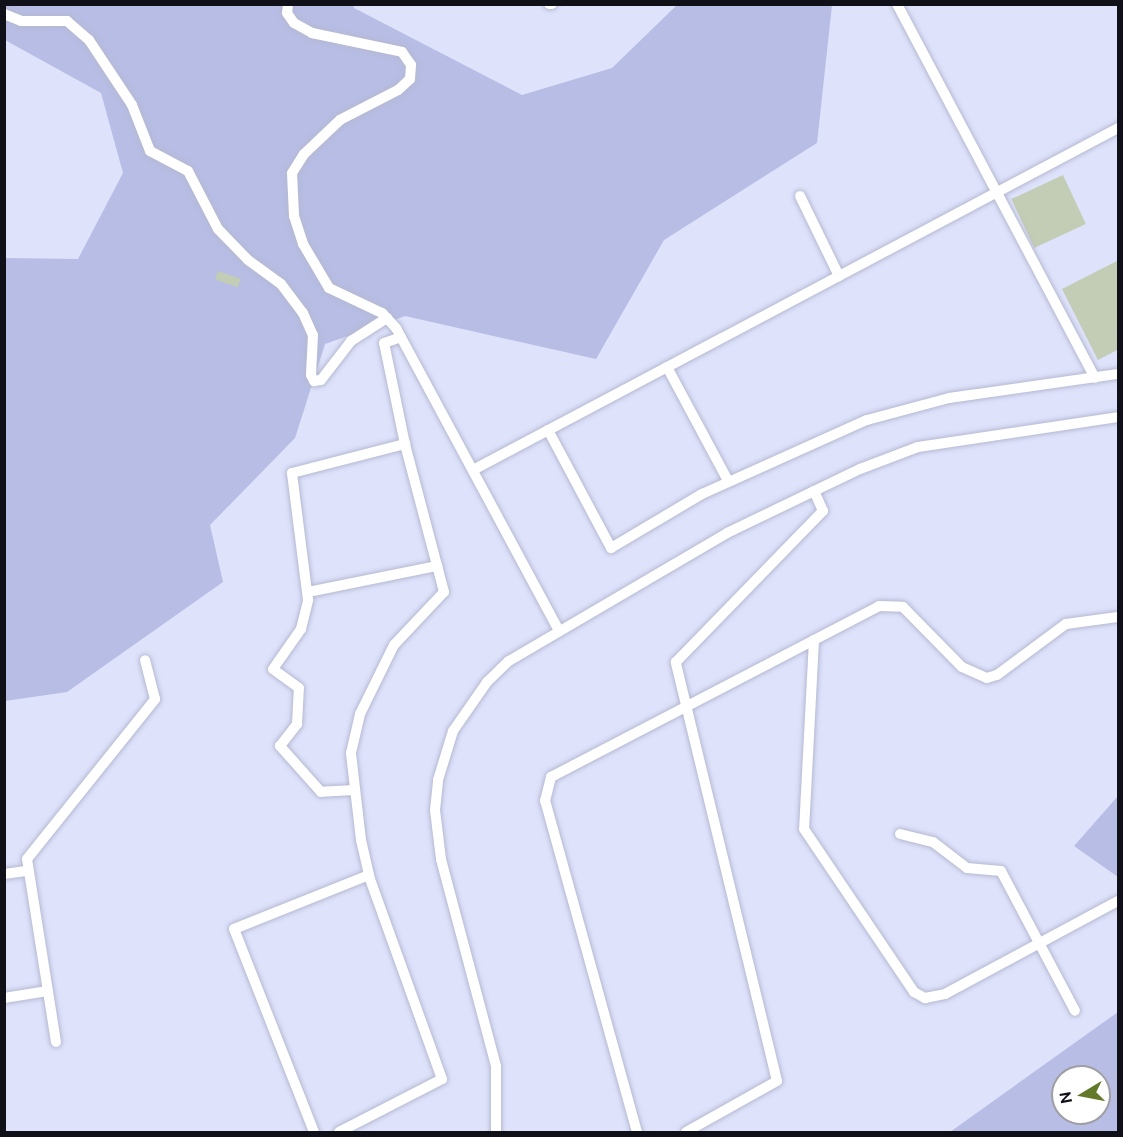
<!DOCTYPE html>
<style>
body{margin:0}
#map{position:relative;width:1123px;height:1137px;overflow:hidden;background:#dee2fb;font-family:Ubuntu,sans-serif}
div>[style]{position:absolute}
.green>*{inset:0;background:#b7bde4}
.building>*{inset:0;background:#c3ccb4;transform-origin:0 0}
.roads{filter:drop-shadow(0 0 2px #b5b9d2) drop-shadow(0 0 2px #b5b9d2)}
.minor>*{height:10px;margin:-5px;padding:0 5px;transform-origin:5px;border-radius:5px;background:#fff}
span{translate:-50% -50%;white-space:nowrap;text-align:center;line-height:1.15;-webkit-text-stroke:6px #fff;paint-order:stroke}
.frame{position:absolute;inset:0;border:6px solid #0f1018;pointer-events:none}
.north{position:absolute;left:1051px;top:1065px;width:60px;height:60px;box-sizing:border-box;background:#fff;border:2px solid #9f9fa3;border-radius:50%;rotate:260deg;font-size:16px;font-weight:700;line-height:24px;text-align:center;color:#0f1018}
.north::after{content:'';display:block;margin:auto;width:21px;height:27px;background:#62792a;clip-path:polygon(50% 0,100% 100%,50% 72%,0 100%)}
</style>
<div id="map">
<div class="green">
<div style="clip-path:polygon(777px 4px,832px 5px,817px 143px,664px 240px,596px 359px,405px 316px,325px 344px,295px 438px,210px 525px,223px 582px,67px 692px,5px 701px,5px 258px,78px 259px,123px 173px,101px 93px,5px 40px,4px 5px,353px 5px,354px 8px,522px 95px,612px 68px,677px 5px)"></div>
<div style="clip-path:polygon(1118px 796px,1118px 877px,1074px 846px)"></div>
<div style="clip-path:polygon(evenodd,1118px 1012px,1118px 1132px,950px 1132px,1118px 1012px,1063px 1077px,1099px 1077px,1099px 1113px,1063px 1113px,1063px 1077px)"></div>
</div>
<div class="building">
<div style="left:1063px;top:175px;width:54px;height:57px;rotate:65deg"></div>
<div style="clip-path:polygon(1119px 260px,1119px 349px,1098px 360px,1062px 289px)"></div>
<div style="left:218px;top:271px;width:24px;height:9px;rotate:19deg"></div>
</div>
<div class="roads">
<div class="minor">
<div style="left:288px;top:4px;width:9px;rotate:96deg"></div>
<div style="left:287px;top:13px;width:12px;rotate:55deg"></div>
<div style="left:294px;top:23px;width:21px;rotate:29deg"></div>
<div style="left:312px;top:33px;width:92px;rotate:11.9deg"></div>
<div style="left:402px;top:52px;width:16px;rotate:55deg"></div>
<div style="left:411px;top:65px;width:14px;rotate:94deg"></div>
<div style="left:410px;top:79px;width:16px;rotate:137deg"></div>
<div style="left:398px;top:90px;width:65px;rotate:152.7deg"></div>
<div style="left:340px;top:120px;width:50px;rotate:136.6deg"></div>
<div style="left:304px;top:154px;width:22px;rotate:122deg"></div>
<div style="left:292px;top:173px;width:43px;rotate:87.3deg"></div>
<div style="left:294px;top:216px;width:29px;rotate:72deg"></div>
<div style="left:303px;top:244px;width:51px;rotate:59.4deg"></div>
<div style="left:329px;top:288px;width:59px;rotate:25.3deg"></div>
<div style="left:382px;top:313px;width:21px;rotate:47deg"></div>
<div style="left:396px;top:328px;width:344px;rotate:61.7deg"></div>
<div style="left:549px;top:4px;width:3px"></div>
<div style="left:897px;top:4px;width:423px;rotate:62.1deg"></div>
<div style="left:4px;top:14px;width:18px;rotate:22deg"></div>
<div style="left:21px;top:21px;width:46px"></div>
<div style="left:67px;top:21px;width:29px;rotate:41deg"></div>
<div style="left:89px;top:40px;width:78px;rotate:56.5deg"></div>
<div style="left:132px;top:105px;width:49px;rotate:68.6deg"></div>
<div style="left:150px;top:151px;width:43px;rotate:27.8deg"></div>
<div style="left:188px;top:171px;width:65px;rotate:62.7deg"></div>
<div style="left:218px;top:229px;width:43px;rotate:45.9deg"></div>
<div style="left:248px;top:260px;width:41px;rotate:36deg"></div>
<div style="left:281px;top:284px;width:36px;rotate:53deg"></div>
<div style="left:303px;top:313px;width:24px;rotate:66deg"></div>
<div style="left:313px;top:335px;width:40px;rotate:92.9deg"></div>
<div style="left:311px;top:375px;width:7px;rotate:63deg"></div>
<div style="left:314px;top:381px;width:7px;rotate:-8deg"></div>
<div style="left:321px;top:380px;width:49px;rotate:-52.4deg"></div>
<div style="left:351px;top:341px;width:43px;rotate:-32.6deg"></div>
<div style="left:800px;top:196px;width:89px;rotate:64deg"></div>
<div style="left:667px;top:367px;width:129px;rotate:61.8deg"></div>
<div style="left:548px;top:430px;width:134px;rotate:61.9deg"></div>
<div style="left:611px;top:548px;width:106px;rotate:-30.7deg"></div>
<div style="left:702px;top:494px;width:181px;rotate:-24.2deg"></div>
<div style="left:867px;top:420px;width:85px;rotate:-15deg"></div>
<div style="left:949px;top:398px;width:171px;rotate:-8.1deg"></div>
<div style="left:473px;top:470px;width:730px;rotate:-27.93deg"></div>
<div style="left:308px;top:592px;width:132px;rotate:-11.4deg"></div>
<div style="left:814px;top:640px;width:189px;rotate:93deg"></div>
<div style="left:804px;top:829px;width:197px;rotate:56deg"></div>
<div style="left:914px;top:992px;width:13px;rotate:29deg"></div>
<div style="left:925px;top:998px;width:20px;rotate:-11deg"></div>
<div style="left:945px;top:994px;width:196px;rotate:-28.3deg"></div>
<div style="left:355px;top:790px;width:34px;rotate:177deg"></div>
<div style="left:321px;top:792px;width:62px;rotate:-131.7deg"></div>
<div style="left:280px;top:746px;width:28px;rotate:-52deg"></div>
<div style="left:297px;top:724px;width:36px;rotate:-87deg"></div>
<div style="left:299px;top:688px;width:32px;rotate:-144deg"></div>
<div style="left:273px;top:669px;width:49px;rotate:-55deg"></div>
<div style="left:301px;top:629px;width:30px;rotate:-76deg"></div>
<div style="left:308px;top:600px;width:128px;rotate:-97.2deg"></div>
<div style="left:292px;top:473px;width:117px;rotate:-14.4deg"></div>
<div style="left:900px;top:834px;width:34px;rotate:14deg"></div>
<div style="left:933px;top:842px;width:43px;rotate:37.4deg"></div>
<div style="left:967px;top:868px;width:34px;rotate:5deg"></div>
<div style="left:1001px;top:871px;width:158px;rotate:62.1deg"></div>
<div style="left:4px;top:874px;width:22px;rotate:-8deg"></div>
<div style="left:4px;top:998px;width:44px;rotate:-9.2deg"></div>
<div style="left:56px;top:1042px;width:185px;rotate:-99deg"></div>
<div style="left:27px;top:859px;width:205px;rotate:-51.3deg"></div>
<div style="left:155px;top:699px;width:40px;rotate:-104.4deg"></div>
<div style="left:314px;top:1132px;width:218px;rotate:-111.5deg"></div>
<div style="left:234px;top:929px;width:145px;rotate:-21.8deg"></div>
<div style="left:339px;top:1132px;width:116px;rotate:-27.2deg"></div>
<div style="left:442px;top:1079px;width:213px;rotate:-109.8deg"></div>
<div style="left:370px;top:879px;width:40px;rotate:-103deg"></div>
<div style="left:361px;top:840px;width:88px;rotate:-96.6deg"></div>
<div style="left:351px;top:753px;width:40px;rotate:-77deg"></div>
<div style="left:360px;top:714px;width:77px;rotate:-63.8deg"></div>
<div style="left:394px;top:645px;width:73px;rotate:-46.7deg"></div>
<div style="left:444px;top:592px;width:153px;rotate:-104.8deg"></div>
<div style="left:405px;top:444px;width:103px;rotate:-101.7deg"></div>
<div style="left:384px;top:343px;width:18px;rotate:-19deg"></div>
<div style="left:496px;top:1132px;width:66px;rotate:-90deg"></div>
<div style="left:496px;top:1066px;width:214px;rotate:-104.9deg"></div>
<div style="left:441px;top:859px;width:49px;rotate:-97deg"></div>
<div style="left:435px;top:810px;width:30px;rotate:-84deg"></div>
<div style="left:438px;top:780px;width:51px;rotate:-73deg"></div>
<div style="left:453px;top:731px;width:60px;rotate:-55.2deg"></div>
<div style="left:487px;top:682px;width:30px;rotate:-44deg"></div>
<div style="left:509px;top:661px;width:253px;rotate:-30.4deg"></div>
<div style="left:727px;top:533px;width:148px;rotate:-25.7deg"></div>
<div style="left:860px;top:469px;width:62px;rotate:-20.8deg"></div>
<div style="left:918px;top:447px;width:202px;rotate:-8.5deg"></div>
<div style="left:637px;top:1132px;width:344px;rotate:-105.5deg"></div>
<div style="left:545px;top:801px;width:25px;rotate:-76deg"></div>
<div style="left:551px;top:777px;width:370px;rotate:-27.5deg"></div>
<div style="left:879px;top:606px;width:24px;rotate:2deg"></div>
<div style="left:903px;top:607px;width:84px;rotate:45.5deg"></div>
<div style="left:962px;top:667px;width:27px;rotate:24deg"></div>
<div style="left:987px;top:678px;width:10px;rotate:-17deg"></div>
<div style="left:997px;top:675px;width:86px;rotate:-36.5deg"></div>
<div style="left:1066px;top:624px;width:52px;rotate:-7.7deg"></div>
<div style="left:686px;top:1132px;width:104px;rotate:-29.3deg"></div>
<div style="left:777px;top:1081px;width:431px;rotate:-103.6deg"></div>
<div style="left:676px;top:662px;width:211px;rotate:-45.8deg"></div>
<div style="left:823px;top:511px;width:22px;rotate:-114deg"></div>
</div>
</div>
<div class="frame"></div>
<div class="north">N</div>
</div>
